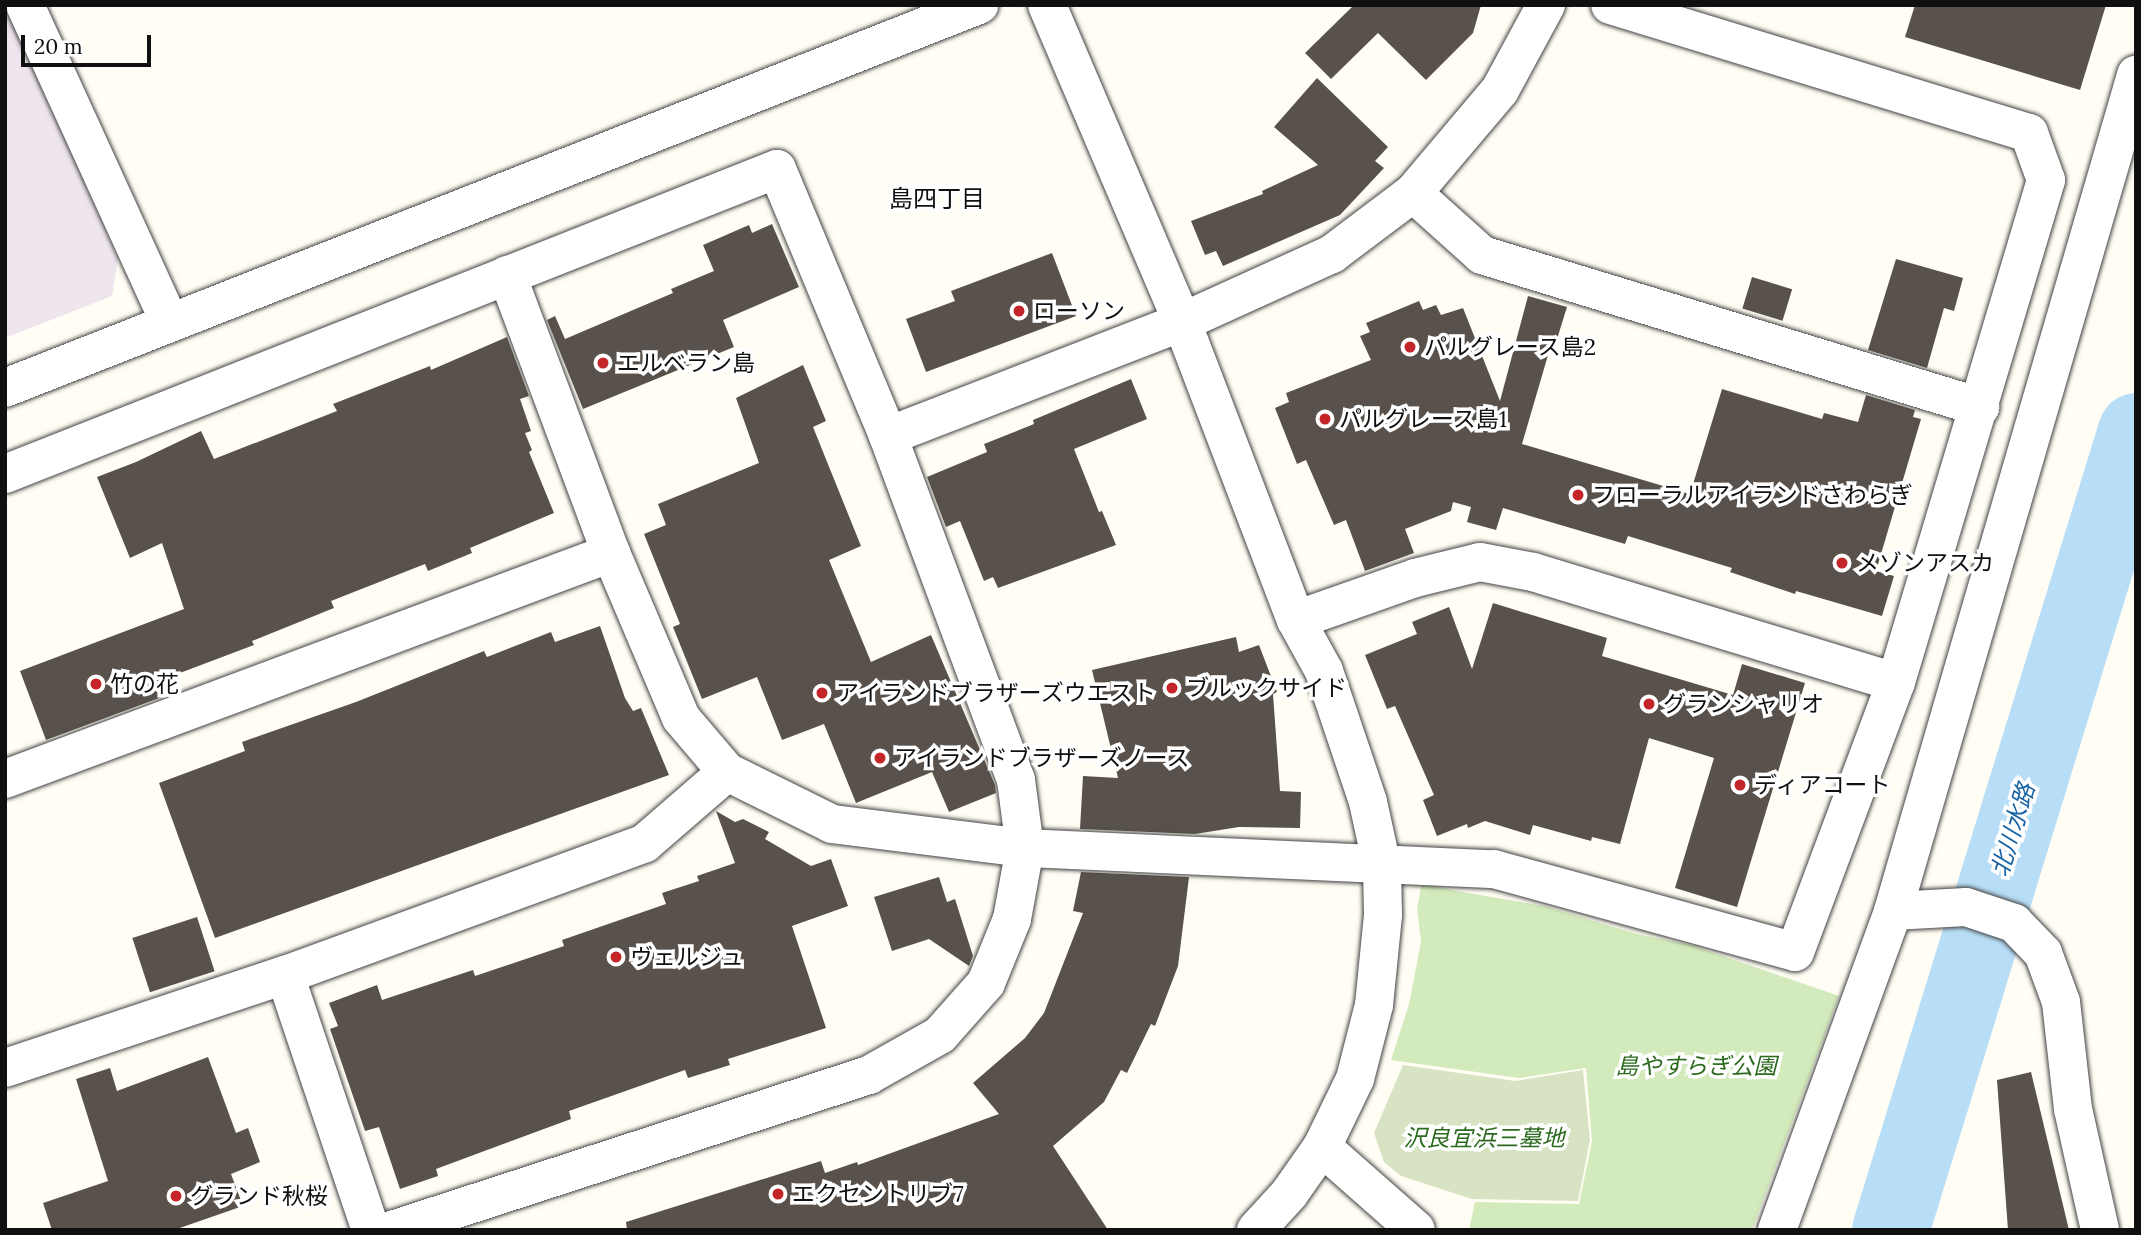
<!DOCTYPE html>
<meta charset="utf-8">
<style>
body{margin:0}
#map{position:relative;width:2141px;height:1235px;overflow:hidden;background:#fffdf4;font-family:Lora,"Noto Sans JP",serif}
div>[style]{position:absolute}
.industrial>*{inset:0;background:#eee5ee}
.green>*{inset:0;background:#d3ebbc}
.cemetery>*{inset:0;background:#d7e3c3}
.river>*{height:77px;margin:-38.5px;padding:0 38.5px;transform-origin:38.5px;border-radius:38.5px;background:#b8def7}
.building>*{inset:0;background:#59524c;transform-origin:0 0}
.roads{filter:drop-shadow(0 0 2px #434343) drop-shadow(0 0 2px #434343)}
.minor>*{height:38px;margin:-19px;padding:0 19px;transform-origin:19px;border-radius:19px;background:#fff}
.tertiary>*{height:38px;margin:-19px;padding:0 19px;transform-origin:19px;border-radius:19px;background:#fff}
.dots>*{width:19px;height:19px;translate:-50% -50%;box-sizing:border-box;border:4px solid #fff;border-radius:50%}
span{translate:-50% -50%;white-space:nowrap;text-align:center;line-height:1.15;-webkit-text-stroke:7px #fff;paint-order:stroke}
.poi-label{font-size:23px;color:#101010}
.left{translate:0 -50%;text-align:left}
.park-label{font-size:23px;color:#2c6a1f;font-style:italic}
.neighbourhood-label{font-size:24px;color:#101010}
.water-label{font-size:24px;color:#1763a5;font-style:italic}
.frame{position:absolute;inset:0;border:7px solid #101010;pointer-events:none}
.scale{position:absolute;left:21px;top:35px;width:130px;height:32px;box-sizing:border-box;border:4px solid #101010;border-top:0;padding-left:9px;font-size:21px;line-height:24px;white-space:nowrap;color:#101010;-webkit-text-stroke:5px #fff;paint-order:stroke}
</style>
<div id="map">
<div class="industrial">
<div style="clip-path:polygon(5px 5px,8px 5px,118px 258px,112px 296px,5px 338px)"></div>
</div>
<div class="green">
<div style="clip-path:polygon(1422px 882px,1451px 890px,1544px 906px,1637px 934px,1691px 945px,1839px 996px,1752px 1230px,1469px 1230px,1475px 1202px,1579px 1204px,1592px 1141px,1586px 1068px,1519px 1078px,1391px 1060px,1409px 1004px,1421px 942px,1417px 908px)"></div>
</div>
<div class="cemetery">
<div style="clip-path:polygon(1403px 1065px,1515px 1081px,1583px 1070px,1590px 1140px,1578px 1201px,1472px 1199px,1401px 1176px,1384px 1162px,1374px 1133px)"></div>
</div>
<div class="river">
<div style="left:1890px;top:1230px;width:836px;rotate:-72.89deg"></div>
</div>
<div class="building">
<div style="clip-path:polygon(1349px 5px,1481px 5px,1473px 33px,1426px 80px,1378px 33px,1331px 79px,1305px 53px,1352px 7px)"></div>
<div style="clip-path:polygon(1915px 5px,2106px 5px,2080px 90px,1905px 37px)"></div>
<div style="clip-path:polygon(1317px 78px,1388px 147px,1375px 161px,1384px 168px,1340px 215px,1223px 266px,1216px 251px,1205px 255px,1191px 221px,1263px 194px,1262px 191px,1318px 165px,1274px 127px)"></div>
<div style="clip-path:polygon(772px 224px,799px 287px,723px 320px,734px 347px,583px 409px,547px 320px,555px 316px,565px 339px,673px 293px,671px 289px,714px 271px,703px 245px,749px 225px,752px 233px)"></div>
<div style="clip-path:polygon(1052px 253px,1076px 316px,926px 372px,906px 319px,955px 301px,951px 291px)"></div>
<div style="clip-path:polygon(1896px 259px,1963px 278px,1954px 311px,1944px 308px,1927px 368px,1868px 350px)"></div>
<div style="left:1752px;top:277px;width:42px;height:33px;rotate:17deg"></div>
<div style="clip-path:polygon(1528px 296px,1567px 307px,1557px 339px,1553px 338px,1522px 444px,1690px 494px,1722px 389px,1822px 419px,1824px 413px,1858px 422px,1866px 395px,1915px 410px,1913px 417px,1921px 419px,1876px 571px,1894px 576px,1882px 616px,1796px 591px,1795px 594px,1730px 572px,1732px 568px,1628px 536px,1625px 544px,1503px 508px,1496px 530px,1467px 522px,1471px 507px,1453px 502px,1451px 511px,1405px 529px,1414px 553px,1365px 571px,1346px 520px,1334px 525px,1306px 460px,1297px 464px,1275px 408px,1289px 402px,1286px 393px,1371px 360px,1360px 336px,1370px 332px,1366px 323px,1419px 301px,1423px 310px,1436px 305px,1441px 315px,1463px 308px,1500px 401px)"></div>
<div style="clip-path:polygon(507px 337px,529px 396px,520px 399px,531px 431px,525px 433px,532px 450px,529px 452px,554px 513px,470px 548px,472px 553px,428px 571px,425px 564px,331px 601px,334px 608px,252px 641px,254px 645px,164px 679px,170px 694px,46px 740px,20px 671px,184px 609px,162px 543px,130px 558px,97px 477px,136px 462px,201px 431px,214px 459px,337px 411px,333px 404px,430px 366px,431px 370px)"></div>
<div style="clip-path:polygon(803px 365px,826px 421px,813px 427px,861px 546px,829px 560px,871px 662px,931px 635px,995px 785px,996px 793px,949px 812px,932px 772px,856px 803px,824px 724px,782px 740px,757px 677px,702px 699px,673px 627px,680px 624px,644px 534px,666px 525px,658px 504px,759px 463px,736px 398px)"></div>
<div style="clip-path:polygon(1131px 379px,1147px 419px,1074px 449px,1099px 512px,1102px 511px,1116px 545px,998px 588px,993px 577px,984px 581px,960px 521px,946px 527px,927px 477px,987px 452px,984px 444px,1034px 424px,1033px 420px)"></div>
<div style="clip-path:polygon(1493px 603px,1607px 638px,1602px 656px,1733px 695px,1742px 664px,1805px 683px,1737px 907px,1675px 888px,1714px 758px,1649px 738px,1620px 844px,1592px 837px,1591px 841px,1533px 825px,1530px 835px,1485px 821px,1468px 828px,1467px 824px,1437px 836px,1423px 800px,1434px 795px,1395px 706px,1387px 709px,1365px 655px,1417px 634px,1412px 622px,1449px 607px,1472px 669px)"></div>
<div style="clip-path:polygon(600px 626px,625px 698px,633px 711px,641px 708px,669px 775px,215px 938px,159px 783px,245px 751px,242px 742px,356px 702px,484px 651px,487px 657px,551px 632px,555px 642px)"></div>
<div style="clip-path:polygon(1236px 637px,1239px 652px,1259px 645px,1277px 692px,1273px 694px,1280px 791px,1301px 792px,1300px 828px,1239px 827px,1195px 834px,1080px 829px,1083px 776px,1118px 778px,1092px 670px)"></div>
<div style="clip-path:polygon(716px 811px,735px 822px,743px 819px,769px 832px,765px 839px,811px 866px,831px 859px,848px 906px,792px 926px,826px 1028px,728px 1059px,730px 1065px,688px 1078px,685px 1070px,569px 1111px,571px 1119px,436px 1169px,438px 1176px,400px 1189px,379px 1127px,365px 1131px,330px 1029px,338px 1026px,329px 1003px,377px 985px,382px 1000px,473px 970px,475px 976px,564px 946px,562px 940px,666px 904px,662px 893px,699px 881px,697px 876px,735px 863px)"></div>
<div style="clip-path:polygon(1081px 872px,1189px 877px,1178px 966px,1155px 1026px,1151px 1024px,1127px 1073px,1121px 1070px,1104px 1102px,1053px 1146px,1108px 1230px,627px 1230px,626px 1222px,821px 1161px,825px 1173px,857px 1162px,858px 1165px,999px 1114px,973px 1083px,1025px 1038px,1044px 1013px,1083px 913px,1073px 911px)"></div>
<div style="clip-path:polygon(939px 877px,947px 902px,955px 899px,973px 956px,969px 966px,929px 939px,892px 951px,874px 897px)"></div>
<div style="left:197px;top:917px;width:57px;height:68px;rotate:72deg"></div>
<div style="clip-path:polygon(208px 1057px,236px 1133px,248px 1128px,260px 1162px,231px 1174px,243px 1206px,174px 1230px,52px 1230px,43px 1203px,108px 1181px,76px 1079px,110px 1068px,117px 1091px)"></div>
<div style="clip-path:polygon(2031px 1072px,2069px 1230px,2008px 1230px,1997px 1080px)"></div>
</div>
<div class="roads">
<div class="minor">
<div style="left:25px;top:5px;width:347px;rotate:65.5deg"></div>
<div style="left:1413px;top:193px;width:93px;rotate:41.9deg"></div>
<div style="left:1482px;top:255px;width:521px;rotate:16.97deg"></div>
<div style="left:507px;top:275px;width:297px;rotate:69.5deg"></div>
<div style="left:611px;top:553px;width:179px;rotate:67deg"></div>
<div style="left:681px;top:718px;width:71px;rotate:49.6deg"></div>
<div style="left:727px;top:772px;width:117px;rotate:26.3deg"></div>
<div style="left:832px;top:824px;width:194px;rotate:7.1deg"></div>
<div style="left:1025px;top:848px;width:469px;rotate:2.6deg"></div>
<div style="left:1494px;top:869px;width:312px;rotate:15.4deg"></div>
<div style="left:1795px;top:952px;width:288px;rotate:-69.5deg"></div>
<div style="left:1896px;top:682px;width:524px;rotate:-73.36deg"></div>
<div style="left:2046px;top:180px;width:50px;rotate:-109.9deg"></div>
<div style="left:2029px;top:133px;width:438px;rotate:-163deg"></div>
<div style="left:888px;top:436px;width:315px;rotate:-21.2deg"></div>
<div style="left:1182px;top:322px;width:165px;rotate:-24.4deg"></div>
<div style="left:1332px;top:254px;width:101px;rotate:-37deg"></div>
<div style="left:1413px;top:193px;width:135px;rotate:-49.8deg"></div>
<div style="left:1500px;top:90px;width:97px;rotate:-61.6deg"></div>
<div style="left:5px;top:474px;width:830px;rotate:-21.56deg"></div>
<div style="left:777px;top:169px;width:289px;rotate:67.4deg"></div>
<div style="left:888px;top:436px;width:367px;rotate:69.6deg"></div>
<div style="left:1016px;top:780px;width:69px;rotate:82.5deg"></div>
<div style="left:1025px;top:848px;width:72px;rotate:100.4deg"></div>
<div style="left:1012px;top:919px;width:69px;rotate:112.1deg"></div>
<div style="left:986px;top:983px;width:69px;rotate:131.5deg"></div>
<div style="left:940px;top:1035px;width:81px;rotate:150.6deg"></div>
<div style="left:869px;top:1075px;width:502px;rotate:162deg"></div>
<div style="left:1296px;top:620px;width:126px;rotate:-19.4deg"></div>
<div style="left:1415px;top:578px;width:67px;rotate:-13.8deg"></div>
<div style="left:1480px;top:562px;width:54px;rotate:10.7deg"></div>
<div style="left:1533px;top:572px;width:379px;rotate:16.9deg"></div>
<div style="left:5px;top:779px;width:647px;rotate:-20.45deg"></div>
<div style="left:285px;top:975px;width:269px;rotate:71.4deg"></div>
<div style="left:5px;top:1068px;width:295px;rotate:-18.4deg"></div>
<div style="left:285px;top:975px;width:383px;rotate:-20.1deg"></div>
<div style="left:645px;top:843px;width:108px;rotate:-40.9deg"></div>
<div style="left:1322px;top:1147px;width:125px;rotate:41.4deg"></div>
<div style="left:1777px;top:1230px;width:339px;rotate:-70deg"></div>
<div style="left:1893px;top:911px;width:871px;rotate:-73.79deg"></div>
</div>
<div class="tertiary">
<div style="left:1047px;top:5px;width:345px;rotate:66.9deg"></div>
<div style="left:1182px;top:322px;width:319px;rotate:69.1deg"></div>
<div style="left:1296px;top:620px;width:58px;rotate:61.2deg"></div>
<div style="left:1324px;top:671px;width:138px;rotate:71.4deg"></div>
<div style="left:1368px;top:802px;width:66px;rotate:77.7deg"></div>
<div style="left:1382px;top:866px;width:49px;rotate:88.8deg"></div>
<div style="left:1383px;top:915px;width:90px;rotate:95.7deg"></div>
<div style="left:1374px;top:1005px;width:76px;rotate:104.4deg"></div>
<div style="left:1355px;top:1079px;width:76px;rotate:115.9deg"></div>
<div style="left:1322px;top:1147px;width:57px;rotate:125.1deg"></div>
<div style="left:1289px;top:1194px;width:49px;rotate:132.5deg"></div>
<div style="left:5px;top:388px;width:1047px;rotate:-21.47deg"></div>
<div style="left:1893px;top:911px;width:73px;rotate:-3.1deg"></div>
<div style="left:1966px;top:907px;width:51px;rotate:18.4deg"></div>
<div style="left:2014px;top:923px;width:42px;rotate:46deg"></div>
<div style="left:2043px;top:953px;width:52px;rotate:69.8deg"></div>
<div style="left:2061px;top:1002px;width:108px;rotate:83.6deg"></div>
<div style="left:2073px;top:1109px;width:124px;rotate:77.4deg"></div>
</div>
</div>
<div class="dots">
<div style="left:1019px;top:311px;background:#c32529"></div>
<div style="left:1410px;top:347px;background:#c32529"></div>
<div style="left:603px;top:363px;background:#c32529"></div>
<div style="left:1325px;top:419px;background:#c32529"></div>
<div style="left:1578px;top:495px;background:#c32529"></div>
<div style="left:1842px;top:563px;background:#c32529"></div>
<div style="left:96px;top:684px;background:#c32529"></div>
<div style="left:1172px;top:688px;background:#c32529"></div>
<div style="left:822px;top:693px;background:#c32529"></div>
<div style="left:1649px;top:704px;background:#c32529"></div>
<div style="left:880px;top:758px;background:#c32529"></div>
<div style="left:1740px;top:785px;background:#c32529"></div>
<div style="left:616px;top:957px;background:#c32529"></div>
<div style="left:778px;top:1194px;background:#c32529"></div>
<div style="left:176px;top:1196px;background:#c32529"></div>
</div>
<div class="poi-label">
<span class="left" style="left:1033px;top:311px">ローソン</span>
<span class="left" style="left:1424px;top:347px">パルグレース島2</span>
<span class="left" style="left:617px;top:363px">エルベラン島</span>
<span class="left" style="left:1339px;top:419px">パルグレース島1</span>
<span class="left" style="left:1592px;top:495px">フローラルアイランドさわらぎ</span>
<span class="left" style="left:1856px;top:563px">メゾンアスカ</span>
<span class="left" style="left:110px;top:684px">竹の花</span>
<span class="left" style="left:1186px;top:688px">ブルックサイド</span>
<span class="left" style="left:836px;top:693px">アイランドブラザーズウエスト</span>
<span class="left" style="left:1663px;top:704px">グランシャリオ</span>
<span class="left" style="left:894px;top:758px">アイランドブラザーズノース</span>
<span class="left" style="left:1754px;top:785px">ディアコート</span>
<span class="left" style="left:630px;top:957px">ヴェルジュ</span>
<span class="left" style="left:792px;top:1194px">エクセントリブ7</span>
<span class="left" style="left:190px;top:1196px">グランド秋桜</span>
</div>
<div class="park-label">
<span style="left:1696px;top:1066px">島やすらぎ公園</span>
<span style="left:1484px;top:1138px">沢良宜浜三墓地</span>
</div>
<div class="neighbourhood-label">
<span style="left:937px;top:199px">島四丁目</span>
</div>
<div class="water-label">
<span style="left:2013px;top:830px;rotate:-73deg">北川水路</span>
</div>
<div class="frame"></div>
<div class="scale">20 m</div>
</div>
